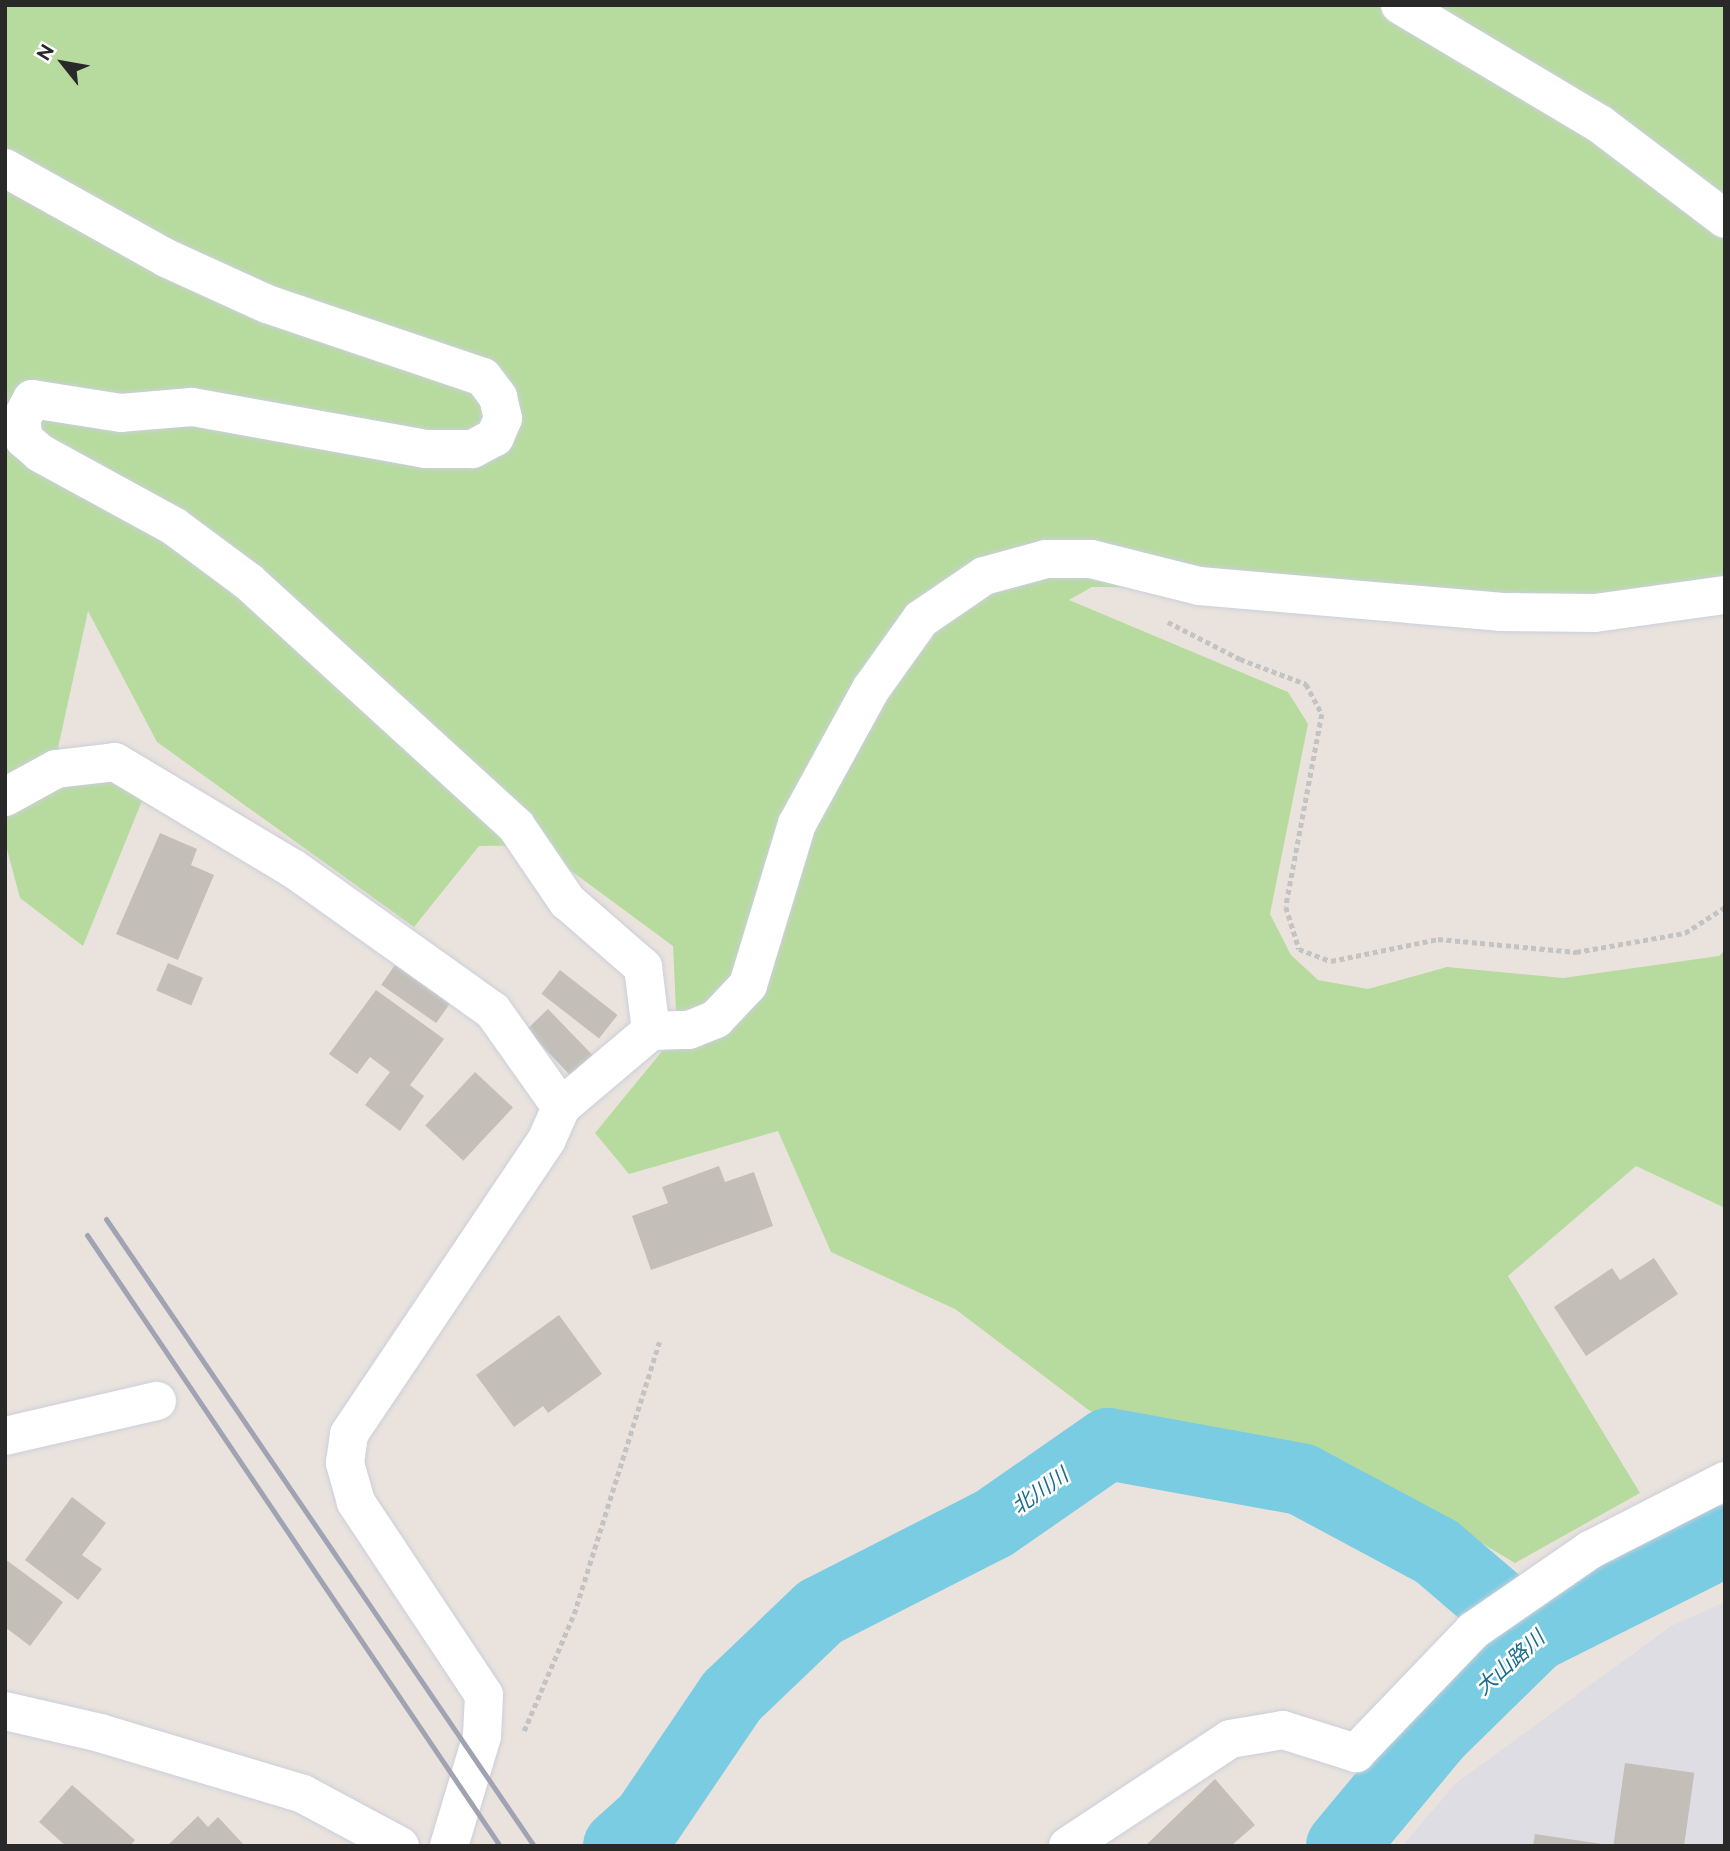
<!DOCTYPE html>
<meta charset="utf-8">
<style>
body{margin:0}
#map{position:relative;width:1730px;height:1851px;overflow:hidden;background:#eae3dd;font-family:Raleway,"Noto Sans JP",sans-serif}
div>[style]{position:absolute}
.industrial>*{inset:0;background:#dedde3}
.green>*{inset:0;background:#b7db9f}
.river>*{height:72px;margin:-36px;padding:0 36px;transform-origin:36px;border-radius:36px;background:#7acce2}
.building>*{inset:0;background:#c3beb8;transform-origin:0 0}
.path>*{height:4.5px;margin-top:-2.25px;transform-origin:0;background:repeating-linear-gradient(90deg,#c3c3c3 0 5px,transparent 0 8.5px)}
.roads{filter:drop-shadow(0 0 2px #cbcfda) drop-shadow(0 0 2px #cbcfda)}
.minor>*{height:38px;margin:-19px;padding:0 19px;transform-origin:19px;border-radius:19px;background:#fff}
.rail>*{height:5px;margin:-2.5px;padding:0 2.5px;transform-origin:2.5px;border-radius:2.5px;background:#a0a4b2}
span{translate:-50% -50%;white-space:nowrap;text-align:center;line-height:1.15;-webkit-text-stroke:5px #fff;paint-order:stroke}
.water-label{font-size:21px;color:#1b6c8c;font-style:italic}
.frame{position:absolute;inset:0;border:7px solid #292929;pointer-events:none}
.north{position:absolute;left:28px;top:28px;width:70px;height:70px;-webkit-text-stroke:5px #fff;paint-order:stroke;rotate:301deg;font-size:19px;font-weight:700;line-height:28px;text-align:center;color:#292929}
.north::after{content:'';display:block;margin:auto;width:24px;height:32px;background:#292929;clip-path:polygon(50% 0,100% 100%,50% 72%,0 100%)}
</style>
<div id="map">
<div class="industrial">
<div style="clip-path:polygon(1725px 1602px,1725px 1846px,1402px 1846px,1455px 1784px,1671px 1626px)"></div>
</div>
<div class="green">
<div style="clip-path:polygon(5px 5px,1725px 5px,1725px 592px,1544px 609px,1337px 588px,1092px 587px,1069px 600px,1288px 692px,1308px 724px,1270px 914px,1291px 955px,1318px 980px,1368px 989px,1447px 967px,1563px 978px,1719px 956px,1725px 950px,1725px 1208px,1636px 1166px,1508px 1276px,1640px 1493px,1515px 1563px,1408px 1499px,1090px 1411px,955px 1309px,831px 1252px,778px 1131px,629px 1174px,595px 1133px,677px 1033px,673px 946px,536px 845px,479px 846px,414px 927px,157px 742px,88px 611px,58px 748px,144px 796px,83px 946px,20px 898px,5px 842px)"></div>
</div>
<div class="river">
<div style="left:619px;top:1846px;width:39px;rotate:-42deg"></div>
<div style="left:648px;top:1820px;width:150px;rotate:-55.9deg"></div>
<div style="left:732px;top:1696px;width:122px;rotate:-43.7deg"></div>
<div style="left:820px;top:1612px;width:194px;rotate:-27deg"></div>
<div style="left:993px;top:1524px;width:140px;rotate:-34.8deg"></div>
<div style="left:1108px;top:1444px;width:196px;rotate:10.3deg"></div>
<div style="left:1301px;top:1479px;width:154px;rotate:28.2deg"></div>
<div style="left:1437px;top:1552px;width:129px;rotate:40.6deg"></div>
<div style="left:1342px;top:1846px;width:147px;rotate:-50.2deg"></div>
<div style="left:1436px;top:1733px;width:139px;rotate:-44.4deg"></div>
<div style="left:1535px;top:1636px;width:212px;rotate:-26.6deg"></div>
</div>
<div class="building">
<div style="clip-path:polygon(160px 833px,197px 849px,191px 865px,214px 875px,178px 960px,116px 934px)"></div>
<div style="left:168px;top:963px;width:38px;height:30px;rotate:23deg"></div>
<div style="left:395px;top:965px;width:67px;height:24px;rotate:35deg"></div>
<div style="left:560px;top:970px;width:73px;height:30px;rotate:38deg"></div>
<div style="clip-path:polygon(376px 990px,444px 1039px,410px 1085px,424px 1096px,400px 1131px,365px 1105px,390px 1072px,370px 1057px,357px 1074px,329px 1054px)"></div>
<div style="left:548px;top:1009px;width:64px;height:30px;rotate:46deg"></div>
<div style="left:475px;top:1072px;width:52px;height:73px;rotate:43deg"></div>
<div style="clip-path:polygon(719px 1166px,725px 1182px,754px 1172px,773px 1226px,651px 1270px,632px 1216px,668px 1203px,662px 1187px)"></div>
<div style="clip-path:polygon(1654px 1258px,1678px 1294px,1586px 1356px,1554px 1307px,1612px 1268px,1620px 1280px)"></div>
<div style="clip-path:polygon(559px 1315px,602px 1374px,548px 1413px,543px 1406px,514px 1427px,476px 1375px)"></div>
<div style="clip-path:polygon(72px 1497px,106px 1523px,82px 1555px,102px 1569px,78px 1600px,25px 1560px)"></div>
<div style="clip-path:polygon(5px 1559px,63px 1602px,30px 1646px,5px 1627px)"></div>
<div style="left:1625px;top:1763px;width:70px;height:84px;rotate:8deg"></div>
<div style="clip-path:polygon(1215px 1779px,1255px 1825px,1231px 1846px,1145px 1846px)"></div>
<div style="clip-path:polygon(72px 1785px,135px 1840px,130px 1846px,66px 1846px,39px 1822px)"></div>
<div style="clip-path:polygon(198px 1816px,208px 1827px,218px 1817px,245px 1846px,167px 1846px)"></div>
<div style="clip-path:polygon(1535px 1834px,1602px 1844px,1602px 1846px,1533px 1846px)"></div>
</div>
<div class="path">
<div style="left:1168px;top:622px;width:81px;rotate:27.2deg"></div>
<div style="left:1240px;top:659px;width:71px;rotate:20.7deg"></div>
<div style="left:1306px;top:684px;width:34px;rotate:62deg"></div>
<div style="left:1322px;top:714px;width:196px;rotate:100.6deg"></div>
<div style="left:1286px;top:907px;width:44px;rotate:72.8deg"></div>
<div style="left:1299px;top:949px;width:34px;rotate:21deg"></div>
<div style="left:1331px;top:961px;width:109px;rotate:-11.6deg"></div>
<div style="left:1438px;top:939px;width:139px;rotate:5.4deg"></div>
<div style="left:1576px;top:952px;width:111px;rotate:-9.9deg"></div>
<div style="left:1685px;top:933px;width:48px;rotate:-33deg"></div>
<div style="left:524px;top:1731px;width:127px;rotate:-66.9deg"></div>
<div style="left:574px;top:1614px;width:285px;rotate:-72.6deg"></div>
</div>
<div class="roads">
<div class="minor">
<div style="left:1400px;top:5px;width:233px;rotate:30.8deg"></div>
<div style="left:1600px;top:124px;width:157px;rotate:37.2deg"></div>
<div style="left:5px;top:168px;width:184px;rotate:29.2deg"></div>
<div style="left:166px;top:258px;width:111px;rotate:24.5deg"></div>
<div style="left:267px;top:304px;width:228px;rotate:18.7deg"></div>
<div style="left:483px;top:377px;width:25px;rotate:53deg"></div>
<div style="left:498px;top:397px;width:22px;rotate:77deg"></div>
<div style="left:503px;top:418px;width:21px;rotate:113deg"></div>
<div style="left:495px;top:437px;width:26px;rotate:152deg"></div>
<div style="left:472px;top:449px;width:46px;rotate:180deg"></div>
<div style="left:426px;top:449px;width:238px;rotate:-169.8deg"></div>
<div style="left:192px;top:407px;width:71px;rotate:175.2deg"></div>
<div style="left:121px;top:413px;width:90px;rotate:-171.1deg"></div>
<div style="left:32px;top:399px;width:24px;rotate:118deg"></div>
<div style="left:21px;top:420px;width:19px;rotate:81deg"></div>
<div style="left:24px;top:439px;width:21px;rotate:41deg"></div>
<div style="left:40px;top:453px;width:154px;rotate:28.7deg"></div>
<div style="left:175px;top:527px;width:92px;rotate:36.6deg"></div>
<div style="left:249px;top:582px;width:362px;rotate:42.4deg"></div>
<div style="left:516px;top:826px;width:91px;rotate:55.8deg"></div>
<div style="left:567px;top:901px;width:101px;rotate:41deg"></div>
<div style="left:643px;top:967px;width:64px;rotate:82.9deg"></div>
<div style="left:5px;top:797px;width:58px;rotate:-28.8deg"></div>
<div style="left:56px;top:769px;width:59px;rotate:-6.8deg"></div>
<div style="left:115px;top:762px;width:209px;rotate:30.9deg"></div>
<div style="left:294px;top:869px;width:244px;rotate:35.5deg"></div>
<div style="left:493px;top:1011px;width:118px;rotate:54.7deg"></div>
<div style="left:5px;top:1436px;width:156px;rotate:-13deg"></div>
<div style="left:5px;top:1711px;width:98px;rotate:13deg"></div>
<div style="left:100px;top:1733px;width:212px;rotate:16.7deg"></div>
<div style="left:303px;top:1794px;width:110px;rotate:28.2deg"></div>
<div style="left:449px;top:1846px;width:115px;rotate:-73.3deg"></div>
<div style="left:482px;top:1736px;width:41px;rotate:-87.2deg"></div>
<div style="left:484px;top:1695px;width:232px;rotate:-123.6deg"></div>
<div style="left:356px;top:1502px;width:41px;rotate:-105.8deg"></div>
<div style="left:345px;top:1463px;width:29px;rotate:-82deg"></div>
<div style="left:349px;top:1434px;width:355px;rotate:-56.1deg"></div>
<div style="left:547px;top:1139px;width:35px;rotate:-66deg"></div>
<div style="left:561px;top:1107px;width:118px;rotate:-40.2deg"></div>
<div style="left:651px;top:1031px;width:38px;rotate:-2deg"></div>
<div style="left:689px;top:1030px;width:29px;rotate:-22deg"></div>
<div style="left:716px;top:1019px;width:47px;rotate:-46.7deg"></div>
<div style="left:748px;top:985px;width:168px;rotate:-73.1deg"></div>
<div style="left:797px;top:824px;width:154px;rotate:-61.3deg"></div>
<div style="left:871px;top:689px;width:86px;rotate:-54.5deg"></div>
<div style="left:921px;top:619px;width:76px;rotate:-34.3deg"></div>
<div style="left:984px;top:576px;width:64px;rotate:-15.3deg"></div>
<div style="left:1046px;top:559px;width:45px"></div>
<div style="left:1091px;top:559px;width:111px;rotate:14deg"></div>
<div style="left:1199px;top:586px;width:302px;rotate:4.9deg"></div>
<div style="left:1500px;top:612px;width:95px;rotate:0.6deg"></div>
<div style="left:1595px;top:613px;width:131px;rotate:-7.9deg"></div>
<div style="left:1068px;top:1846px;width:194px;rotate:-33.4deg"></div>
<div style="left:1230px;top:1739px;width:54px;rotate:-9.6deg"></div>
<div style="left:1283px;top:1730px;width:77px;rotate:17.5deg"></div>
<div style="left:1356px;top:1753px;width:170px;rotate:-46.2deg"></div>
<div style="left:1474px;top:1630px;width:141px;rotate:-34.6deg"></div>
<div style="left:1590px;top:1550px;width:152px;rotate:-27.1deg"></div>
</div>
</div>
<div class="rail">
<div style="left:106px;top:1219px;width:759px;rotate:55.68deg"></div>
<div style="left:87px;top:1235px;width:737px;rotate:55.94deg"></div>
</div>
<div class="water-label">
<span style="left:1040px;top:1491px;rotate:-35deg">北川川</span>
<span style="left:1510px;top:1663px;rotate:-42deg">大山路川</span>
</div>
<div class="frame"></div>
<div class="north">N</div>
</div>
